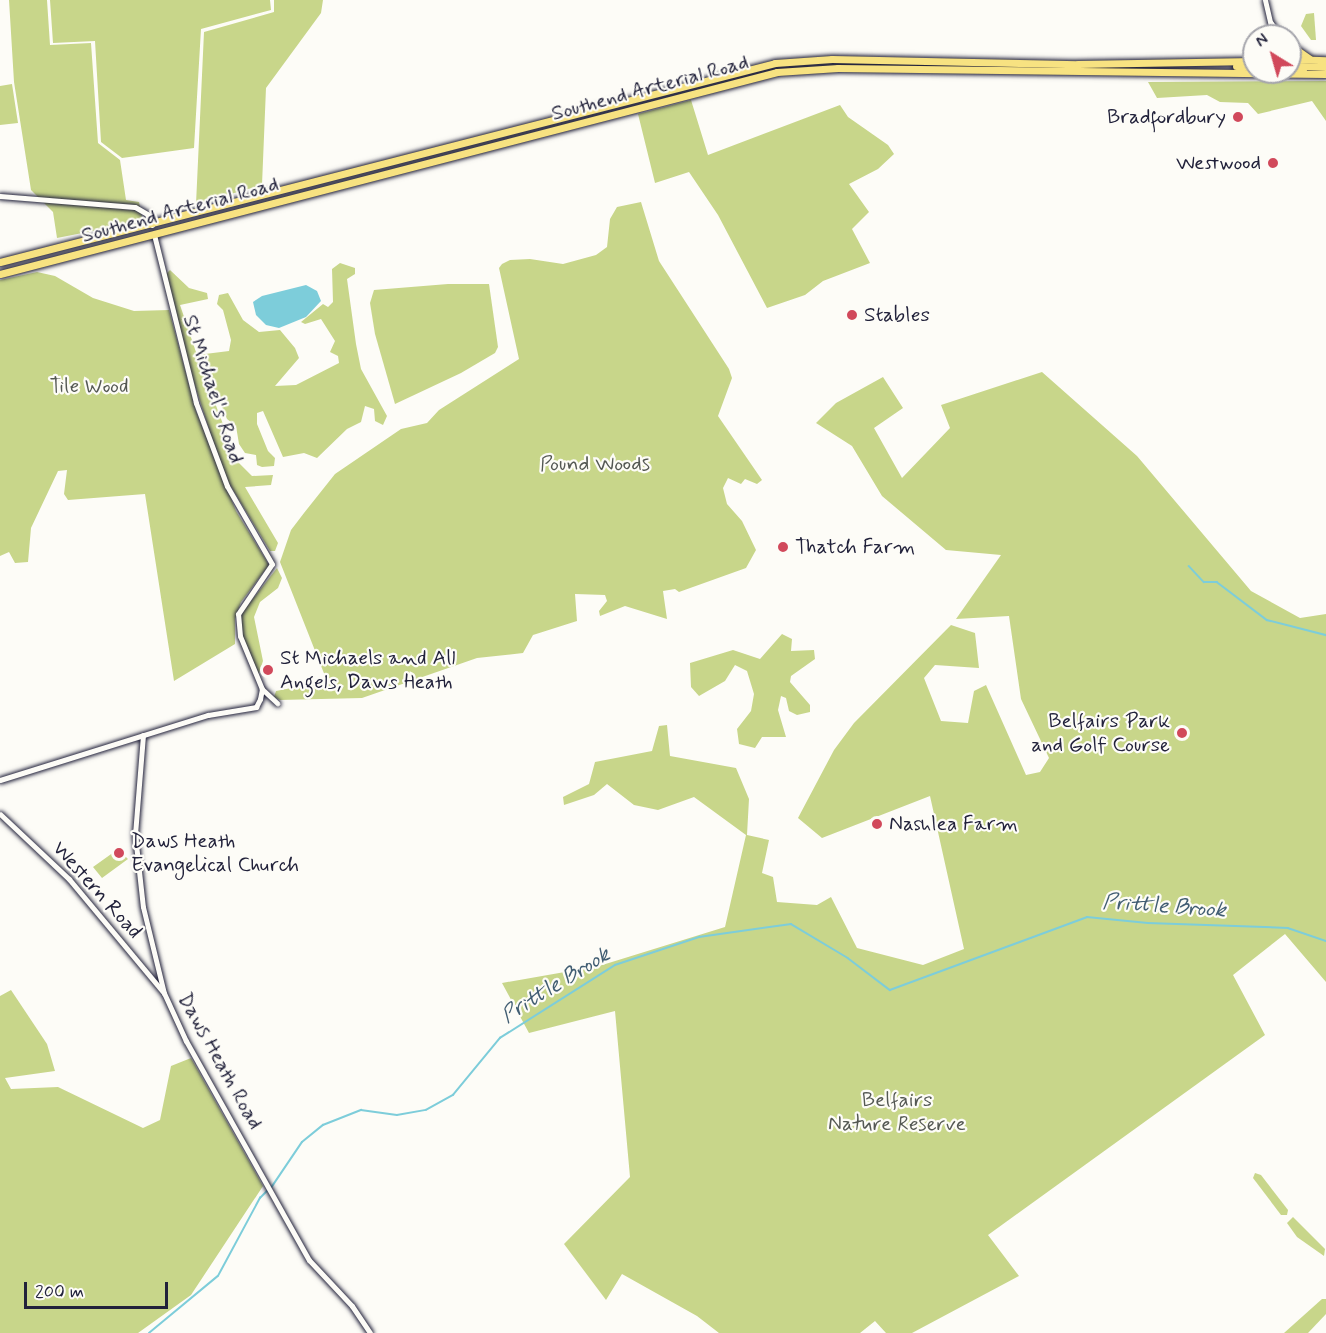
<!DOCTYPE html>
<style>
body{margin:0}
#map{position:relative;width:1326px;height:1333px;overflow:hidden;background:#fdfcf7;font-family:Mynerve,sans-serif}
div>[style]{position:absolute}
.green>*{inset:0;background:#c8d68a}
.water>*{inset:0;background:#7dcdda}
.stream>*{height:1.5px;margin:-0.75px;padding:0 0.75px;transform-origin:0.75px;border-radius:0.75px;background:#7dcdda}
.roads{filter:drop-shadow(0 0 2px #22223b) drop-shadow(0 0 2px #22223b)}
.tertiary>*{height:5px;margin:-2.5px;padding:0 2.5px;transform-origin:2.5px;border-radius:2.5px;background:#fdfcf7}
.trunk>*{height:7px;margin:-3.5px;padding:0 3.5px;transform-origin:3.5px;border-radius:3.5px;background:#f7e281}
.dots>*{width:16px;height:16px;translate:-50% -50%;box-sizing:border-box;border:3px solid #fdfcf7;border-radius:50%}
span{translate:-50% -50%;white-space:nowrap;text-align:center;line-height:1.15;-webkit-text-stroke:4.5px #fdfcf7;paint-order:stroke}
.street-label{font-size:21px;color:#22223b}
.poi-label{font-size:21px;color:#22223b}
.right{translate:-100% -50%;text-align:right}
.left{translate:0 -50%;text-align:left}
.park-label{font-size:21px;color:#545853}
.water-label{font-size:22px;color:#425e73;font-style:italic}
.north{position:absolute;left:1242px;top:24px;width:60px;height:60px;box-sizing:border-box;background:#fdfcf7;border:2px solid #a5a5ac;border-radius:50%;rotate:323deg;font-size:16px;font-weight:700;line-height:24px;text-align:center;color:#22223b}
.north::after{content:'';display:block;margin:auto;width:21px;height:27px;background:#d1495b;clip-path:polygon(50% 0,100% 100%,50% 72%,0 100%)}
.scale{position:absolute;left:24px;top:1282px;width:144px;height:27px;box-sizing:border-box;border:3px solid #22223b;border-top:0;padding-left:8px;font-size:18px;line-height:21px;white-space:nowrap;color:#22223b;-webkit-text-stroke:4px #fdfcf7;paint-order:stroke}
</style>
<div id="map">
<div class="green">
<div style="clip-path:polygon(9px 0,47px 0,50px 45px,91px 43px,98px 143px,120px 160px,126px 200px,139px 202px,143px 221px,57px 238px,53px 212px,31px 190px,14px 82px)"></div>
<div style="clip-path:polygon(50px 0,270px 0,271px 10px,201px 29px,194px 148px,122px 158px,101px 142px,95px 41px,53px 43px)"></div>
<div style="clip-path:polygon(274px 0,323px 0,321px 13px,266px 88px,262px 185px,196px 204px,204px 32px,274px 12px)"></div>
<div style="clip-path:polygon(1314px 13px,1316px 40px,1311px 40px,1301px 26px,1306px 14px)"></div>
<div style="clip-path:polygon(1326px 81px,1326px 121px,1312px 101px,1258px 114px,1248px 103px,1220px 102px,1207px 95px,1157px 98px,1148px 82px)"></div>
<div style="clip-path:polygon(12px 84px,18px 123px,0 125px,0 86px)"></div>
<div style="clip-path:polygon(691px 100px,708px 155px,840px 105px,848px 117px,888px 145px,894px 154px,878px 169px,849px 184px,869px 212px,852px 229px,870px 263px,823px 281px,805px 295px,767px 308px,718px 215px,689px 172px,655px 183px,638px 114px)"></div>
<div style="clip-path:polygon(641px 202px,659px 261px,729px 369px,732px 378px,718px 416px,762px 480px,757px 484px,745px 479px,741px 484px,728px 478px,723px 488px,727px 504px,742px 521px,756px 550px,746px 568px,679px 592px,675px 589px,663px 591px,667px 619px,625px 606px,600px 616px,599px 611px,607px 601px,605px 595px,575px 594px,577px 621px,533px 635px,523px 653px,477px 658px,362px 698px,280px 700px,274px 697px,276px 691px,327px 681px,280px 562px,291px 530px,304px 513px,335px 474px,401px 429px,427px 423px,439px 410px,519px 359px,499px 268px,502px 264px,510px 260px,530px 259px,563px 264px,596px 255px,607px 247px,610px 219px,617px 207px)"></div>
<div style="clip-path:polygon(340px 263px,355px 268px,355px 274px,347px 279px,356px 344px,361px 369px,387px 416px,383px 425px,375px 421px,374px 409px,365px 406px,361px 422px,347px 429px,317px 458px,304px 453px,283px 457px,263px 411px,257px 413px,257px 424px,268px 451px,275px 458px,274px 466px,262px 467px,257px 465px,256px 455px,245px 453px,239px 444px,236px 426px,227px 419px,220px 402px,215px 403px,237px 461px,252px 476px,273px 475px,271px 485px,245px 487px,278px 543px,275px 551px,270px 551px,224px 475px,188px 364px,166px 274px,170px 270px,189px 288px,207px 293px,208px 299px,180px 305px,197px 355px,229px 351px,231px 340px,223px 310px,217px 304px,219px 295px,228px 293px,243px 320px,259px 332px,280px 330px,295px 348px,299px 358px,275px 386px,296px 385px,339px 363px,338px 356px,330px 352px,335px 341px,321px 319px,305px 324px,301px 322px,323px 304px,328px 307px,333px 302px,332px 269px)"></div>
<div style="clip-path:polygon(37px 272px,55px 276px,93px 298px,134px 311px,169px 310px,196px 411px,236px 511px,269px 565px,241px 602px,235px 619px,235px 644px,174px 681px,145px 494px,68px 500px,64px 494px,67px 470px,58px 471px,31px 528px,28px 562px,15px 563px,9px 552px,0 556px,0 280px)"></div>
<div style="clip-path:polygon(448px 284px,489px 284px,498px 347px,495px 353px,461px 373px,395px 404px,375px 334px,370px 303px,374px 290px)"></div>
<div style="clip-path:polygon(1042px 372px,1137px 456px,1251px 591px,1300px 618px,1326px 614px,1326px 982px,1285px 934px,1233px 975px,1265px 1035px,988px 1235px,1019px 1276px,912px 1333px,886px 1333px,875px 1321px,860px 1333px,719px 1333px,697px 1316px,622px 1274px,606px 1300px,564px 1244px,630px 1177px,615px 1011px,529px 1033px,502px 983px,599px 966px,725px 927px,746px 835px,694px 797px,658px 810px,634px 805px,607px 784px,594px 795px,564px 805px,563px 797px,589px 784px,595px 762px,652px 751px,659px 726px,667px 725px,670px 756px,736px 768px,749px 799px,747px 835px,769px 840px,762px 873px,773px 877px,777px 902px,817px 905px,831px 897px,857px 948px,923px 965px,964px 949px,930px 796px,822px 838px,798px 818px,834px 750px,854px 723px,951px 625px,975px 633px,979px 668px,935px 665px,924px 678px,941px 721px,968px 723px,974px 691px,986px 685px,1026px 775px,1040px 772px,1049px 758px,1021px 699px,1009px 616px,956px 619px,1001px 555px,946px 550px,882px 496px,852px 446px,816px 423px,836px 403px,883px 377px,903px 408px,874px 428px,902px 478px,950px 428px,941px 405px)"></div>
<div style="clip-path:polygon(277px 568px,282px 578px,278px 588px,260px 602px,254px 617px,263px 661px,258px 676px,241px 632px,241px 614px)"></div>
<div style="clip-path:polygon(782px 634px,792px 639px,791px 651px,814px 650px,815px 659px,791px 676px,790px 682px,810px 705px,810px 712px,797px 715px,789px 711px,786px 698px,781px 696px,778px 710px,786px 737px,762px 737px,755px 748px,739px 744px,737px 729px,751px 711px,754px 694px,747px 671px,735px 665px,725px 681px,699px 696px,691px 687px,690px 663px,733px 650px,760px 659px)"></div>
<div style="clip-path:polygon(114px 852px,119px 859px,125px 856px,128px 859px,102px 878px,93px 867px)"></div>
<div style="clip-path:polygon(11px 990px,47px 1044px,55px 1071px,5px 1078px,11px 1089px,58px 1087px,143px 1128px,160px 1120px,171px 1066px,191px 1058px,263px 1186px,191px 1295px,138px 1333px,0 1333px,0 996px)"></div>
<div style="clip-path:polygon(1255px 1173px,1261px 1175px,1288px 1210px,1287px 1215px,1281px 1215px,1253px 1178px)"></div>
<div style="clip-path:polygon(1293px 1217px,1325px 1249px,1324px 1256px,1297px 1237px,1287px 1223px)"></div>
<div style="clip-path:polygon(1322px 1299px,1326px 1299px,1326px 1314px,1308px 1333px,1284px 1333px)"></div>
</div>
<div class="water">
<div style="clip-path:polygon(306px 285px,317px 291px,321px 301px,306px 317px,279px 328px,266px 325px,256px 315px,253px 302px,262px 296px)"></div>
</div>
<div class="stream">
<div style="left:1189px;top:566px;width:22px;rotate:47deg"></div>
<div style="left:1204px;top:582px;width:13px"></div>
<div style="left:1217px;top:582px;width:63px;rotate:37.2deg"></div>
<div style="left:1267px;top:620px;width:61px;rotate:14.3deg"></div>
<div style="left:271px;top:1188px;width:55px;rotate:-56deg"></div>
<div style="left:302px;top:1142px;width:27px;rotate:-39deg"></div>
<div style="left:323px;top:1125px;width:41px;rotate:-21.5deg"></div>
<div style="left:361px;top:1110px;width:36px;rotate:8deg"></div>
<div style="left:397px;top:1115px;width:29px;rotate:-10deg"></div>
<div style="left:426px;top:1110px;width:31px;rotate:-29deg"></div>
<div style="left:453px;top:1095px;width:74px;rotate:-50.5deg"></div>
<div style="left:500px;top:1038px;width:136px;rotate:-32.4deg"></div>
<div style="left:615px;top:965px;width:89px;rotate:-18.4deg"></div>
<div style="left:699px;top:937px;width:93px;rotate:-8deg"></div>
<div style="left:791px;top:924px;width:66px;rotate:30.8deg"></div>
<div style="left:848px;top:958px;width:53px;rotate:37.3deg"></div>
<div style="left:890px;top:990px;width:210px;rotate:-20.3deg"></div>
<div style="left:1087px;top:917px;width:61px;rotate:5.6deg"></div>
<div style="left:1148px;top:923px;width:140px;rotate:2deg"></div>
<div style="left:1288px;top:928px;width:40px;rotate:18.9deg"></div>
<div style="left:149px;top:1333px;width:89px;rotate:-39.6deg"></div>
<div style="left:218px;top:1276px;width:89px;rotate:-61.7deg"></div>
<div style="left:260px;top:1198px;width:10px;rotate:-45deg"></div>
</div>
<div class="roads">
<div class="tertiary">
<div style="left:1265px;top:0;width:37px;rotate:77deg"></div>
<div style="left:1271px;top:23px;width:16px;rotate:55deg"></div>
<div style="left:0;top:196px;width:135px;rotate:4.7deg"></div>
<div style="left:135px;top:207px;width:14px;rotate:30deg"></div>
<div style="left:147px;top:214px;width:12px;rotate:66deg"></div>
<div style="left:262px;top:689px;width:21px;rotate:43deg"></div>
<div style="left:143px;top:735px;width:100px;rotate:94.6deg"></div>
<div style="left:135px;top:835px;width:72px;rotate:83.7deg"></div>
<div style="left:143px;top:907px;width:89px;rotate:76.3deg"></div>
<div style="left:164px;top:993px;width:53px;rotate:65.4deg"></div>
<div style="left:186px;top:1041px;width:251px;rotate:60.7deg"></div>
<div style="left:309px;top:1260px;width:63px;rotate:46.9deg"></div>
<div style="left:352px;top:1306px;width:32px;rotate:56deg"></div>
<div style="left:0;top:780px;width:218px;rotate:-17.4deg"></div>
<div style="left:208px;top:715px;width:49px;rotate:-9.5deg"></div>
<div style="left:256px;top:707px;width:9px;rotate:-63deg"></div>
<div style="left:260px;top:699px;width:10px;rotate:-79deg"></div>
<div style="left:262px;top:689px;width:57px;rotate:-112.5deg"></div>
<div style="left:240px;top:636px;width:22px;rotate:-95deg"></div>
<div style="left:238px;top:614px;width:60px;rotate:-55.8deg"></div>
<div style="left:272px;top:564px;width:90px;rotate:-120deg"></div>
<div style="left:227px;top:486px;width:89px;rotate:-110.5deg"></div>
<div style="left:196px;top:403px;width:174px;rotate:-104deg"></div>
<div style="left:0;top:814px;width:95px;rotate:43.3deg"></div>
<div style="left:69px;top:879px;width:147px;rotate:50.2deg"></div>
</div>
<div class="trunk">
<div style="left:1290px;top:45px;width:24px;rotate:35deg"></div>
<div style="left:1290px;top:59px;width:36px;rotate:2deg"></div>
<div style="left:1236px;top:66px;width:18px"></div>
<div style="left:1299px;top:66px;width:27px;rotate:2deg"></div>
<div style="left:1290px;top:69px;width:13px;rotate:4deg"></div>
<div style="left:0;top:262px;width:800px;rotate:-14.4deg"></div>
<div style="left:775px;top:63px;width:57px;rotate:-4deg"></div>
<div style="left:832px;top:59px;width:246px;rotate:1.2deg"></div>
<div style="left:1078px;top:64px;width:176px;rotate:-1deg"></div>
<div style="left:0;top:274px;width:803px;rotate:-14.57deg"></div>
<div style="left:777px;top:72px;width:61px;rotate:-3.8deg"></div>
<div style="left:838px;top:68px;width:488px;rotate:0.7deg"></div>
</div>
</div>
<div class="dots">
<div style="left:1238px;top:117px;background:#d1495b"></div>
<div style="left:1273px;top:163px;background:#d1495b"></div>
<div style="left:852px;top:315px;background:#d1495b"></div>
<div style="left:783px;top:547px;background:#d1495b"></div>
<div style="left:268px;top:670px;background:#d1495b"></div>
<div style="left:1182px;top:733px;background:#d1495b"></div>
<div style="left:877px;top:824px;background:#d1495b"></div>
<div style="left:119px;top:853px;background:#d1495b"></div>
</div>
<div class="street-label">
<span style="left:650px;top:88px;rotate:-15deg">Southend Arterial Road</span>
<span style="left:180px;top:210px;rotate:-15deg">Southend Arterial Road</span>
<span style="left:213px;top:389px;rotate:72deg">St Michael's Road</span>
<span style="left:97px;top:890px;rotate:48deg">Western Road</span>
<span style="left:220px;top:1061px;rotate:61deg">Daws Heath Road</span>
</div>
<div class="poi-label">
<span class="right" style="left:1226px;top:117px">Bradfordbury</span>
<span class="right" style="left:1261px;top:163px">Westwood</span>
<span class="left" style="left:864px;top:315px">Stables</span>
<span class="left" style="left:795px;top:547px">Thatch Farm</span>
<span class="left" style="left:280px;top:670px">St Michaels and All<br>Angels, Daws Heath</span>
<span class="right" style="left:1170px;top:733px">Belfairs Park<br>and Golf Course</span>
<span class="left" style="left:889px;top:824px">Nashlea Farm</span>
<span class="left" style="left:131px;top:853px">Daws Heath<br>Evangelical Church</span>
</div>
<div class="park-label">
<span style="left:89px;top:386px">Tile Wood</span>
<span style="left:595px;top:464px">Pound Woods</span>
<span style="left:897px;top:1112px">Belfairs<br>Nature Reserve</span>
</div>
<div class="water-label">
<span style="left:1164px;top:907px;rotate:4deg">Prittle Brook</span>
<span style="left:556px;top:986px;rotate:-32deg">Prittle Brook</span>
</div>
<div class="north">N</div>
<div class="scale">200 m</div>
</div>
